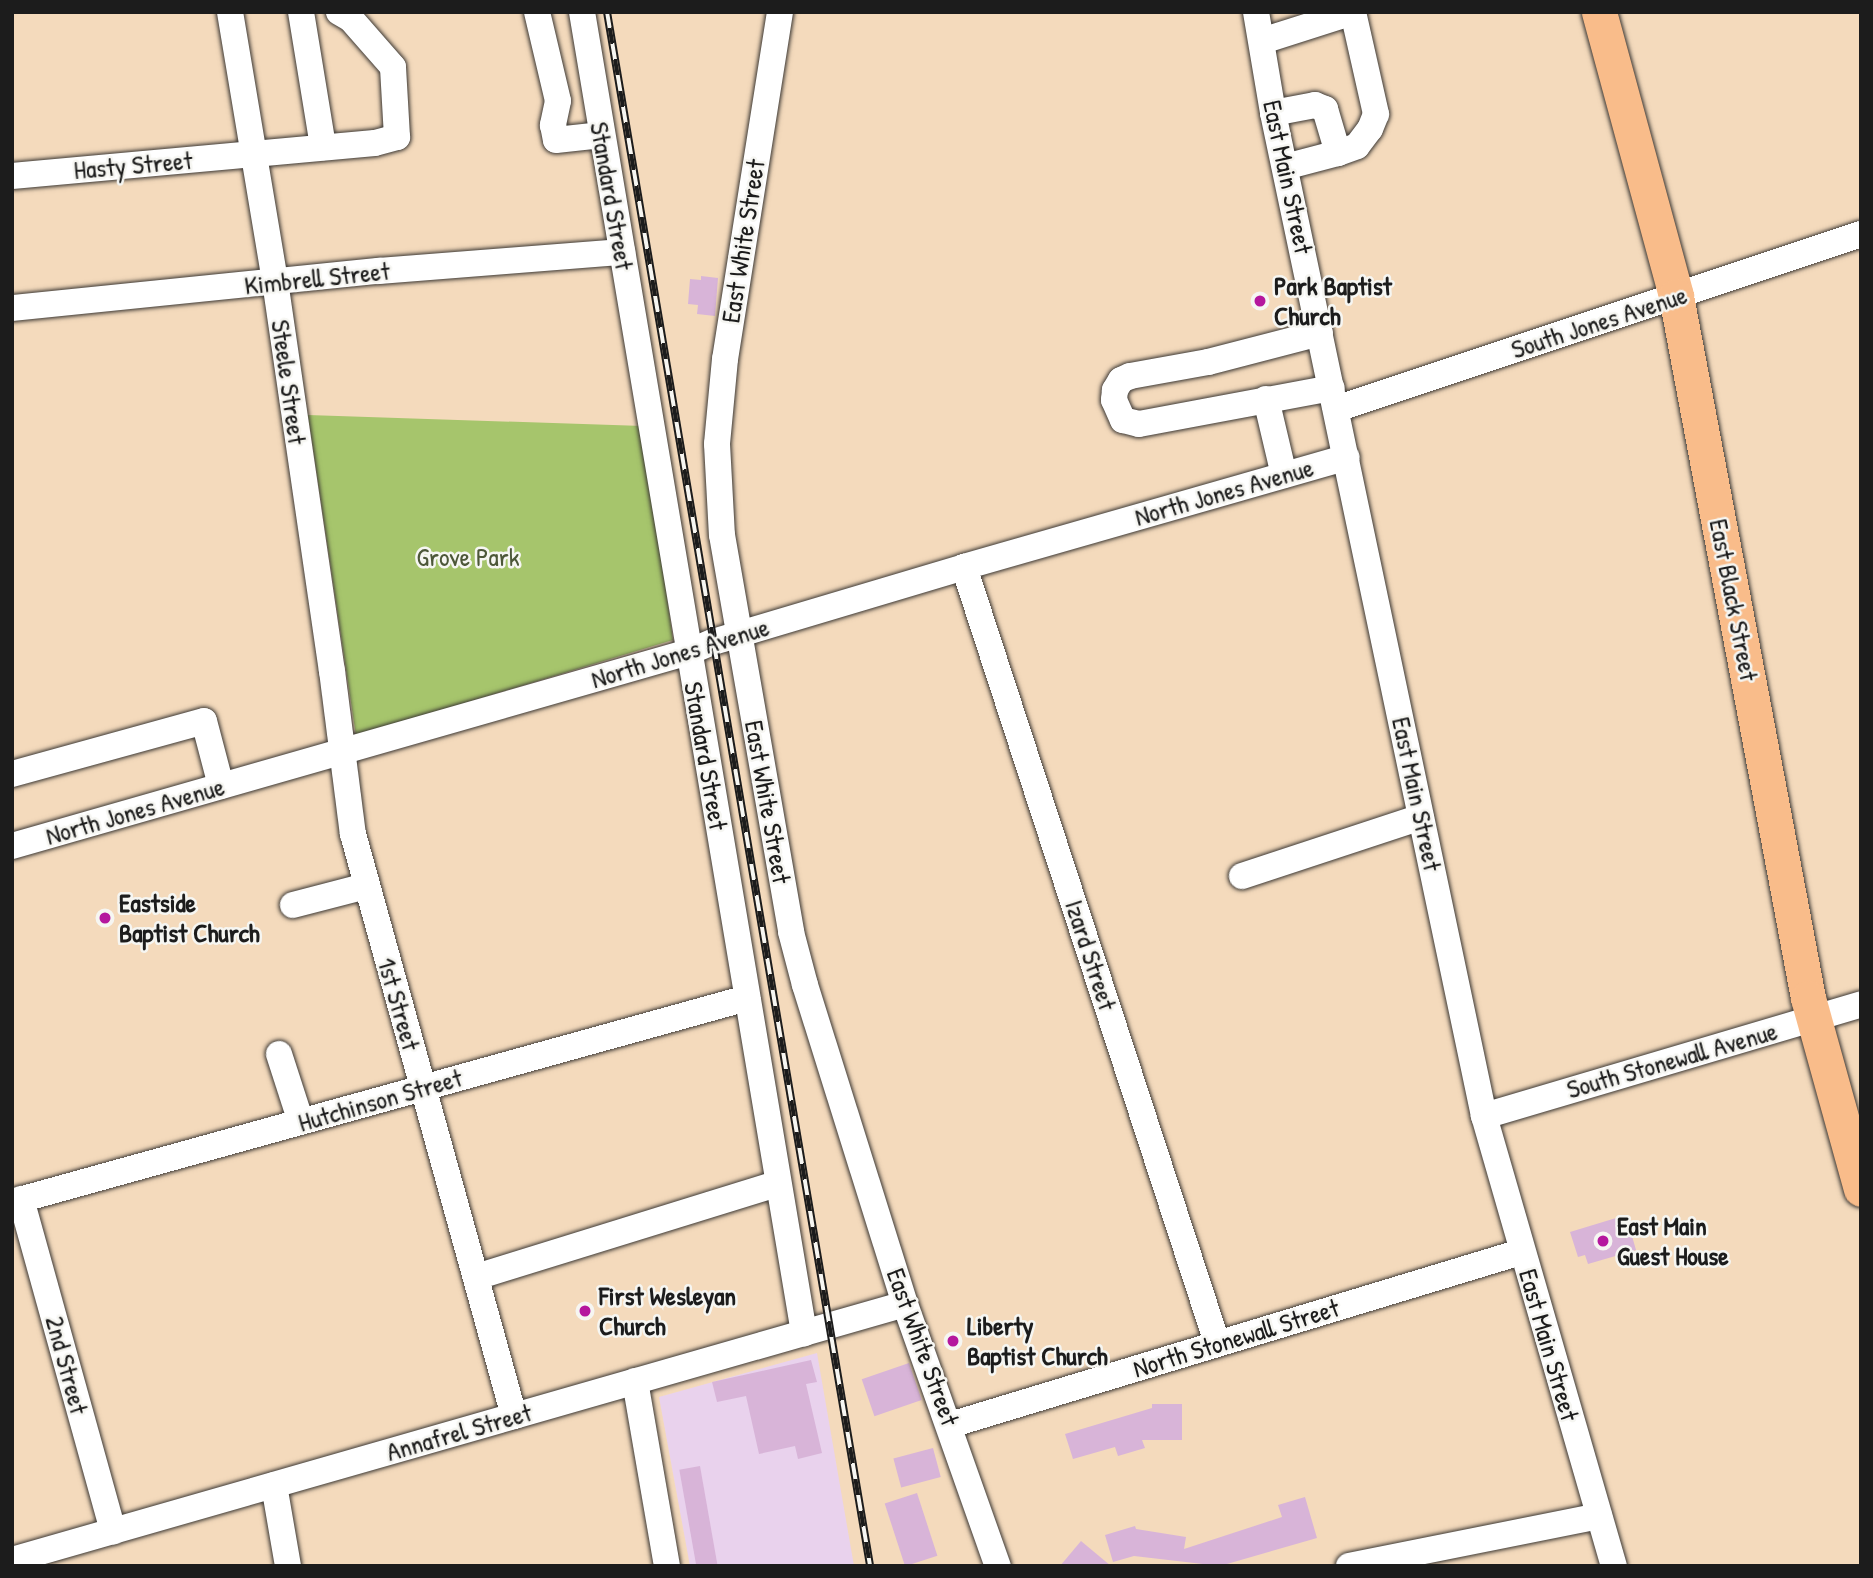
<!DOCTYPE html>
<style>
body{margin:0}
#map{position:relative;width:1873px;height:1578px;overflow:hidden;background:#f4dabc;font-family:"Patrick Hand",sans-serif}
div>[style]{position:absolute}
.built>*{inset:0;background:#e9d2ed}
.green>*{inset:0;background:#a6c56c}
.building>*{inset:0;background:#d8b4d8;transform-origin:0 0}
.roads{filter:drop-shadow(0 0 2px #3c3834) drop-shadow(0 0 2px #3c3834)}
.minor>*{height:26px;margin:-13px;padding:0 13px;transform-origin:13px;border-radius:13px;background:#fff}
.major>*{height:35px;margin:-17.5px;padding:0 17.5px;transform-origin:17.5px;border-radius:17.5px;background:#f9bc8a}
.rail>*{height:8px;margin-top:-4px;transform-origin:0;background:repeating-linear-gradient(90deg,#f6f6f2 0 16px,#1c1c1c 0 32px);box-sizing:border-box;border-block:2px solid #1c1c1c}
.dots>*{width:19px;height:19px;translate:-50% -50%;box-sizing:border-box;border:4px solid #f6f6f2;border-radius:50%}
span{translate:-50% -50%;white-space:nowrap;text-align:center;line-height:1.15;-webkit-text-stroke:5px #f6f6f2;paint-order:stroke}
.street-label{font-size:26px;color:#1c1c1c}
.poi-label{font-size:26px;color:#1c1c1c;font-weight:700}
.left{translate:0 -50%;text-align:left}
.park-label{font-size:26px;color:#4c5738}
.frame{position:absolute;inset:0;border:14px solid #1c1c1c;pointer-events:none}
</style>
<div id="map">
<div class="built">
<div style="clip-path:polygon(817px 1353px,854px 1566px,690px 1566px,659px 1397px)"></div>
</div>
<div class="green">
<div style="clip-path:polygon(308px 415px,643px 426px,673px 640px,356px 736px)"></div>
</div>
<div class="building">
<div style="clip-path:polygon(701px 276px,718px 278px,715px 316px,697px 314px,698px 305px,688px 304px,690px 279px,701px 280px)"></div>
<div style="clip-path:polygon(1626px 1215px,1636px 1250px,1588px 1264px,1585px 1255px,1578px 1257px,1570px 1232px)"></div>
<div style="clip-path:polygon(811px 1360px,817px 1382px,806px 1384px,822px 1453px,798px 1459px,795px 1446px,759px 1454px,746px 1396px,717px 1402px,712px 1382px)"></div>
<div style="left:909px;top:1363px;width:39px;height:50px;rotate:71deg"></div>
<div style="clip-path:polygon(1152px 1404px,1182px 1404px,1182px 1440px,1142px 1440px,1145px 1448px,1118px 1456px,1115px 1447px,1073px 1459px,1065px 1434px,1152px 1408px)"></div>
<div style="left:933px;top:1448px;width:30px;height:41px;rotate:75deg"></div>
<div style="left:700px;top:1466px;width:102px;height:21px;rotate:80deg"></div>
<div style="left:917px;top:1493px;width:66px;height:34px;rotate:72deg"></div>
<div style="clip-path:polygon(1305px 1497px,1317px 1538px,1220px 1566px,1134px 1556px,1113px 1562px,1105px 1535px,1135px 1526px,1136px 1529px,1186px 1537px,1184px 1549px,1282px 1517px,1278px 1505px)"></div>
<div style="clip-path:polygon(1081px 1541px,1111px 1566px,1060px 1566px)"></div>
</div>
<div class="roads">
<div class="minor">
<div style="left:230px;top:12px;width:273px;rotate:80.5deg"></div>
<div style="left:275px;top:281px;width:394px;rotate:81.7deg"></div>
<div style="left:332px;top:671px;width:164px;rotate:82.7deg"></div>
<div style="left:353px;top:834px;width:604px;rotate:74.54deg"></div>
<div style="left:301px;top:12px;width:137px;rotate:80.7deg"></div>
<div style="left:537px;top:12px;width:91px;rotate:76.7deg"></div>
<div style="left:558px;top:101px;width:25px;rotate:102deg"></div>
<div style="left:553px;top:125px;width:15px;rotate:79deg"></div>
<div style="left:556px;top:140px;width:46px;rotate:-6.2deg"></div>
<div style="left:582px;top:12px;width:1340px;rotate:80.46deg"></div>
<div style="left:780px;top:12px;width:351px;rotate:99deg"></div>
<div style="left:725px;top:359px;width:85px;rotate:95.4deg"></div>
<div style="left:717px;top:444px;width:91px;rotate:86.9deg"></div>
<div style="left:722px;top:535px;width:403px;rotate:80.1deg"></div>
<div style="left:791px;top:932px;width:55px;rotate:75.2deg"></div>
<div style="left:805px;top:985px;width:334px;rotate:72.6deg"></div>
<div style="left:905px;top:1304px;width:278px;rotate:70.5deg"></div>
<div style="left:1256px;top:12px;width:102px;rotate:80.4deg"></div>
<div style="left:1273px;top:113px;width:1025px;rotate:78.12deg"></div>
<div style="left:1484px;top:1116px;width:468px;rotate:73.9deg"></div>
<div style="left:1262px;top:41px;width:96px;rotate:-17.7deg"></div>
<div style="left:1273px;top:113px;width:43px;rotate:-10.8deg"></div>
<div style="left:1315px;top:105px;width:11px;rotate:22deg"></div>
<div style="left:1325px;top:109px;width:46px;rotate:73.5deg"></div>
<div style="left:1338px;top:153px;width:55px;rotate:165.2deg"></div>
<div style="left:1338px;top:153px;width:20px;rotate:-20deg"></div>
<div style="left:1357px;top:146px;width:21px;rotate:-53deg"></div>
<div style="left:1370px;top:129px;width:16px;rotate:-68deg"></div>
<div style="left:1376px;top:114px;width:105px;rotate:-102.7deg"></div>
<div style="left:12px;top:176px;width:364px;rotate:-5.2deg"></div>
<div style="left:375px;top:143px;width:23px;rotate:-15deg"></div>
<div style="left:397px;top:137px;width:70px;rotate:-93.3deg"></div>
<div style="left:393px;top:67px;width:64px;rotate:-131.2deg"></div>
<div style="left:351px;top:19px;width:14px;rotate:-150deg"></div>
<div style="left:12px;top:308px;width:369px;rotate:-5.8deg"></div>
<div style="left:379px;top:271px;width:244px;rotate:-4.5deg"></div>
<div style="left:1320px;top:333px;width:116px;rotate:165.5deg"></div>
<div style="left:1208px;top:362px;width:79px;rotate:169.8deg"></div>
<div style="left:1130px;top:376px;width:10px;rotate:156deg"></div>
<div style="left:1121px;top:380px;width:12px;rotate:121deg"></div>
<div style="left:1115px;top:390px;width:10px;rotate:96deg"></div>
<div style="left:1114px;top:400px;width:22px;rotate:66deg"></div>
<div style="left:1123px;top:420px;width:16px;rotate:14deg"></div>
<div style="left:1139px;top:424px;width:196px;rotate:-10.6deg"></div>
<div style="left:1266px;top:399px;width:78px;rotate:76.7deg"></div>
<div style="left:1336px;top:409px;width:553px;rotate:-18.43deg"></div>
<div style="left:964px;top:567px;width:816px;rotate:71.94deg"></div>
<div style="left:12px;top:774px;width:199px;rotate:-15.4deg"></div>
<div style="left:204px;top:721px;width:67px;rotate:75.3deg"></div>
<div style="left:12px;top:846px;width:704px;rotate:-15.99deg"></div>
<div style="left:689px;top:652px;width:26px;rotate:-23deg"></div>
<div style="left:713px;top:642px;width:262px;rotate:-16.6deg"></div>
<div style="left:964px;top:567px;width:398px;rotate:-16deg"></div>
<div style="left:1242px;top:876px;width:188px;rotate:-18.2deg"></div>
<div style="left:293px;top:905px;width:75px;rotate:-14.6deg"></div>
<div style="left:279px;top:1054px;width:71px;rotate:72.1deg"></div>
<div style="left:1484px;top:1116px;width:393px;rotate:-16.5deg"></div>
<div style="left:21px;top:1199px;width:345px;rotate:74.5deg"></div>
<div style="left:12px;top:1202px;width:763px;rotate:-15.51deg"></div>
<div style="left:476px;top:1277px;width:315px;rotate:-17.2deg"></div>
<div style="left:635px;top:1381px;width:188px;rotate:80.2deg"></div>
<div style="left:950px;top:1425px;width:597px;rotate:-16.86deg"></div>
<div style="left:274px;top:1485px;width:82px;rotate:80.2deg"></div>
<div style="left:12px;top:1560px;width:929px;rotate:-16deg"></div>
<div style="left:1349px;top:1566px;width:255px;rotate:-11.3deg"></div>
</div>
<div class="major">
<div style="left:1599px;top:12px;width:294px;rotate:74.8deg"></div>
<div style="left:1676px;top:296px;width:714px;rotate:79.35deg"></div>
<div style="left:1808px;top:998px;width:198px;rotate:74.5deg"></div>
</div>
</div>
<div class="rail">
<div style="left:607px;top:12px;width:1576px;rotate:80.39deg"></div>
</div>
<div class="dots">
<div style="left:1260px;top:301px;background:#b5179e"></div>
<div style="left:105px;top:918px;background:#b5179e"></div>
<div style="left:1603px;top:1241px;background:#b5179e"></div>
<div style="left:585px;top:1311px;background:#b5179e"></div>
<div style="left:953px;top:1341px;background:#b5179e"></div>
</div>
<div class="street-label">
<span style="left:133px;top:165px;rotate:-5deg">Hasty Street</span>
<span style="left:1288px;top:177px;rotate:78deg">East Main Street</span>
<span style="left:612px;top:196px;rotate:80deg">Standard Street</span>
<span style="left:743px;top:241px;rotate:-81deg">East White Street</span>
<span style="left:317px;top:278px;rotate:-6deg">Kimbrell Street</span>
<span style="left:1599px;top:322px;rotate:-18deg">South Jones Avenue</span>
<span style="left:289px;top:382px;rotate:82deg">Steele Street</span>
<span style="left:1224px;top:492px;rotate:-16deg">North Jones Avenue</span>
<span style="left:1734px;top:600px;rotate:79deg">East Black Street</span>
<span style="left:680px;top:653px;rotate:-17deg">North Jones Avenue</span>
<span style="left:706px;top:756px;rotate:80deg">Standard Street</span>
<span style="left:1417px;top:794px;rotate:78deg">East Main Street</span>
<span style="left:768px;top:802px;rotate:80deg">East White Street</span>
<span style="left:135px;top:811px;rotate:-16deg">North Jones Avenue</span>
<span style="left:1091px;top:955px;rotate:72deg">Izard Street</span>
<span style="left:399px;top:1004px;rotate:74deg">1st Street</span>
<span style="left:1672px;top:1060px;rotate:-16deg">South Stonewall Avenue</span>
<span style="left:380px;top:1100px;rotate:-16deg">Hutchinson Street</span>
<span style="left:1236px;top:1338px;rotate:-17deg">North Stonewall Street</span>
<span style="left:1549px;top:1345px;rotate:74deg">East Main Street</span>
<span style="left:923px;top:1347px;rotate:70deg">East White Street</span>
<span style="left:67px;top:1365px;rotate:75deg">2nd Street</span>
<span style="left:459px;top:1432px;rotate:-16deg">Annafrel Street</span>
</div>
<div class="poi-label">
<span class="left" style="left:1274px;top:301px">Park Baptist<br>Church</span>
<span class="left" style="left:119px;top:918px">Eastside<br>Baptist Church</span>
<span class="left" style="left:1617px;top:1241px">East Main<br>Guest House</span>
<span class="left" style="left:599px;top:1311px">First Wesleyan<br>Church</span>
<span class="left" style="left:967px;top:1341px">Liberty<br>Baptist Church</span>
</div>
<div class="park-label">
<span style="left:468px;top:557px">Grove Park</span>
</div>
<div class="frame"></div>
</div>
